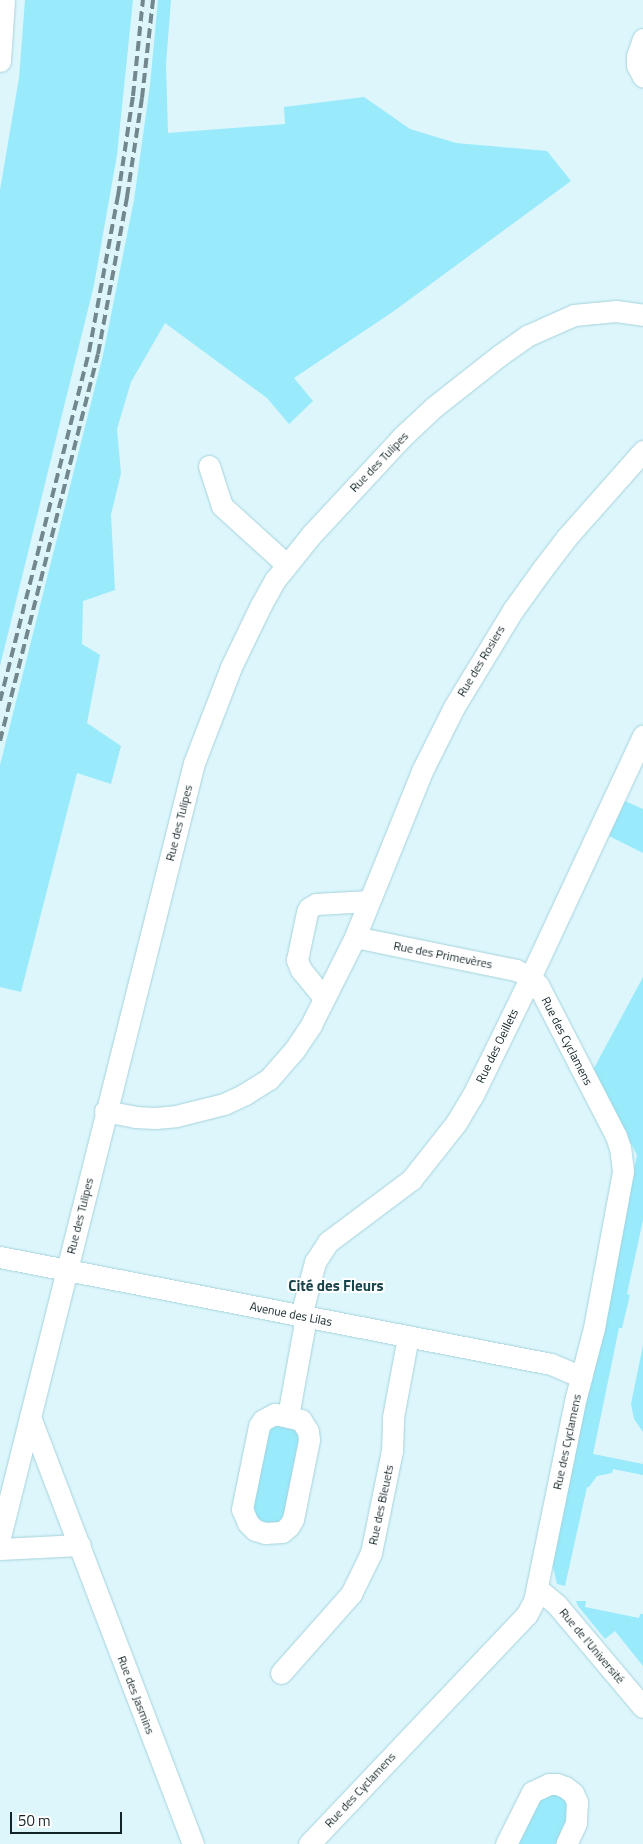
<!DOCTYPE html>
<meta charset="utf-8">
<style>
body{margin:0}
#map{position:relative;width:643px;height:1844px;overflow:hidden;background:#dcf6fc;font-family:"Titillium Web",sans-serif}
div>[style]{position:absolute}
.green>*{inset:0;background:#99eafb}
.roads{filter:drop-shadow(0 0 1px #a6d2db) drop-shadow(0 0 1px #a6d2db)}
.minor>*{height:21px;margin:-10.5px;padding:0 10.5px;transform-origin:10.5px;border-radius:10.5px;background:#fff}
.rail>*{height:4px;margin-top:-2px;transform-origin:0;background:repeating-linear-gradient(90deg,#73888d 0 10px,transparent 0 15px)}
span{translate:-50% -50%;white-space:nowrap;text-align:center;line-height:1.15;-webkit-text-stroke:4px #fefefe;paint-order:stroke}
.street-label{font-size:12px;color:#132428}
.quarter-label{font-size:15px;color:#19434b;font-weight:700}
.scale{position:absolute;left:10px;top:1812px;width:112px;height:22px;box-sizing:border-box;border:2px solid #132428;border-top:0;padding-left:6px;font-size:15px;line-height:18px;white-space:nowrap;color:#132428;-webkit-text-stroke:4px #fefefe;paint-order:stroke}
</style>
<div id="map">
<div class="green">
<div style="clip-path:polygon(25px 0,133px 0,117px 155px,94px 285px,0 666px,0 190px,19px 78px)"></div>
<div style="clip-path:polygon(158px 0,171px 0,166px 64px,168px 133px,285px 124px,284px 107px,364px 97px,410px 129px,456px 143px,547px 151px,571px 181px,394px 311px,294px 378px,313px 401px,289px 424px,267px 398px,165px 323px,131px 382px,117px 429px,121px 473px,111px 515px,115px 590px,83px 601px,82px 644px,100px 655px,87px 723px,121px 746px,111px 784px,77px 773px,21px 992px,0 987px,0 765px,103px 355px,134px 200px,150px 85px)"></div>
<div style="clip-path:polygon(625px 801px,643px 809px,643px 853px,609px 836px)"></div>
<div style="clip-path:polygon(643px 977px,643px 1220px,627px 1294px,630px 1295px,622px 1328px,619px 1328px,593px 1454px,643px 1464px,643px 1475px,613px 1469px,612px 1473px,597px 1476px,589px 1487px,587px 1487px,565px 1586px,557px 1584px,552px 1562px,637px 1155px,593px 1070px)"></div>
<div style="clip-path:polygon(643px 1345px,643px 1432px,634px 1419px,631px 1404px)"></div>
<div style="clip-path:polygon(278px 1422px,294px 1426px,303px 1443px,281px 1524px,266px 1528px,250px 1514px,270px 1425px)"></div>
<div style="clip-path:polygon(576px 1601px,586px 1601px,585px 1607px,639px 1618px,640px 1614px,643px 1614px,643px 1666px,615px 1631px,605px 1639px,578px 1606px)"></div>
<div style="clip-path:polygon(561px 1792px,571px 1806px,559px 1844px,512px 1844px,540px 1793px)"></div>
</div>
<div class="roads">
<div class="minor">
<div style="left:643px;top:39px;width:18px;rotate:109deg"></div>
<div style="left:637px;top:56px;width:9px;rotate:90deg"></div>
<div style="left:637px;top:65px;width:13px;rotate:63deg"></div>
<div style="left:0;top:61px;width:61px;rotate:-86.2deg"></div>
<div style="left:209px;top:466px;width:42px;rotate:72deg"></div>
<div style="left:222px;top:506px;width:86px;rotate:42.2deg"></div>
<div style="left:324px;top:998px;width:36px;rotate:-129deg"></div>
<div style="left:301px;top:970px;width:11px;rotate:-112deg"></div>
<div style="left:297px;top:960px;width:49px;rotate:-78.2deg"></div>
<div style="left:307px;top:912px;width:4px;rotate:-63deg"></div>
<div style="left:309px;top:908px;width:8px;rotate:-30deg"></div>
<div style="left:316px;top:904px;width:53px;rotate:-3.2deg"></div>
<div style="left:105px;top:1111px;width:31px;rotate:11deg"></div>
<div style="left:135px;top:1117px;width:20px;rotate:3deg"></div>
<div style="left:155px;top:1118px;width:21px;rotate:-5deg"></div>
<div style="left:176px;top:1116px;width:49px;rotate:-14deg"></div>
<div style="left:224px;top:1104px;width:23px;rotate:-25deg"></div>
<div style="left:245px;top:1094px;width:28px;rotate:-32deg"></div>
<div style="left:269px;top:1079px;width:40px;rotate:-49deg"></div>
<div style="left:295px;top:1049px;width:29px;rotate:-56deg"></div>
<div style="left:311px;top:1025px;width:98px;rotate:-63.4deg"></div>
<div style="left:355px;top:937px;width:179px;rotate:-68deg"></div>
<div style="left:422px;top:771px;width:72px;rotate:-63.4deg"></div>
<div style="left:454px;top:707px;width:114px;rotate:-58.7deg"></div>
<div style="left:513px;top:610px;width:48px;rotate:-54.3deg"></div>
<div style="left:541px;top:571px;width:43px;rotate:-52.6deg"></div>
<div style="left:567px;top:537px;width:115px;rotate:-48.5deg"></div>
<div style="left:0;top:1257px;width:561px;rotate:10.99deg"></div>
<div style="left:551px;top:1364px;width:33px;rotate:23deg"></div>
<div style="left:275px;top:1414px;width:27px;rotate:13deg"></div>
<div style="left:301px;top:1420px;width:13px;rotate:58deg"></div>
<div style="left:308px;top:1431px;width:9px;rotate:84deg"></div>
<div style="left:309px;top:1440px;width:81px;rotate:101.4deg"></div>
<div style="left:293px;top:1519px;width:8px;rotate:120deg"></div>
<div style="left:289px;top:1526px;width:9px;rotate:139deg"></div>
<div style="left:282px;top:1532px;width:17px;rotate:177deg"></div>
<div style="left:265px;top:1533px;width:10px;rotate:-163deg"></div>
<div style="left:255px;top:1530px;width:10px;rotate:-135deg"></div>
<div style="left:248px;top:1523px;width:15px;rotate:-113deg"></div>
<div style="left:242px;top:1509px;width:85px;rotate:-78.4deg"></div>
<div style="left:259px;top:1426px;width:7px;rotate:-56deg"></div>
<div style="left:263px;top:1420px;width:13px;rotate:-27deg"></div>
<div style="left:288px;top:1416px;width:89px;rotate:-79.7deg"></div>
<div style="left:304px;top:1328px;width:20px;rotate:-93deg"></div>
<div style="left:303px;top:1308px;width:48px;rotate:-75.4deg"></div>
<div style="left:315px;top:1262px;width:24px;rotate:-57deg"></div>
<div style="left:328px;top:1242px;width:104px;rotate:-36.8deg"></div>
<div style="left:411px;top:1180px;width:73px;rotate:-51.7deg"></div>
<div style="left:456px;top:1123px;width:33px;rotate:-59deg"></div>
<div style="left:473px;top:1095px;width:114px;rotate:-63.9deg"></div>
<div style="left:523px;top:993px;width:284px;rotate:-65deg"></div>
<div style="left:30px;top:1417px;width:457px;rotate:69.1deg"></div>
<div style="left:0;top:1537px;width:798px;rotate:-75.93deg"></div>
<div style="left:194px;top:763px;width:103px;rotate:-68.9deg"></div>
<div style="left:231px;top:667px;width:69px;rotate:-64.2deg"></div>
<div style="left:261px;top:605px;width:29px;rotate:-61deg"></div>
<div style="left:275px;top:580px;width:58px;rotate:-51.3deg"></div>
<div style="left:311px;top:535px;width:134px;rotate:-47.1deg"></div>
<div style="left:402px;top:437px;width:44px;rotate:-43.2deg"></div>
<div style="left:434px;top:407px;width:84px;rotate:-38.2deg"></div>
<div style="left:500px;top:355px;width:35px;rotate:-35deg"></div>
<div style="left:529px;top:335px;width:49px;rotate:-24deg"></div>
<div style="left:574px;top:315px;width:42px;rotate:-5.4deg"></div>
<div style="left:616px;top:311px;width:27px;rotate:8deg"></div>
<div style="left:0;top:1549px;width:80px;rotate:-2.9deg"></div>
<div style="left:538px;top:1589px;width:25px;rotate:40deg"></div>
<div style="left:557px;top:1605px;width:133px;rotate:49.9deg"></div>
<div style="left:281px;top:1673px;width:106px;rotate:-48.5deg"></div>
<div style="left:351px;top:1594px;width:46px;rotate:-64deg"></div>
<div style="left:371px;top:1553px;width:104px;rotate:-78.4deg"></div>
<div style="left:392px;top:1451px;width:34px;rotate:-88deg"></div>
<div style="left:393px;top:1417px;width:81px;rotate:-79.4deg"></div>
<div style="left:309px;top:1844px;width:317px;rotate:-46.5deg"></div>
<div style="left:527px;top:1614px;width:15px;rotate:-62deg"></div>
<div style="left:534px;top:1601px;width:208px;rotate:-78.4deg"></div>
<div style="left:576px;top:1397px;width:71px;rotate:-75.4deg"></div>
<div style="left:594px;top:1328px;width:160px;rotate:-79.5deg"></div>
<div style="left:623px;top:1171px;width:23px;rotate:-97deg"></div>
<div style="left:620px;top:1148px;width:13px;rotate:-108deg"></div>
<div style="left:616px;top:1136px;width:170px;rotate:-117.3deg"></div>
<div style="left:538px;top:985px;width:11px;rotate:-135deg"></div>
<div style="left:530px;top:977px;width:16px;rotate:-153deg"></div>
<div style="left:516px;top:970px;width:164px;rotate:-168.4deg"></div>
<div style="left:506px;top:1844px;width:58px;rotate:-63.4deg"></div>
<div style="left:532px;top:1792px;width:19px;rotate:-25deg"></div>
<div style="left:549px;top:1784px;width:8px"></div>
<div style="left:557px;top:1784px;width:9px;rotate:21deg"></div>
<div style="left:565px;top:1787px;width:10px;rotate:37deg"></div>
<div style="left:573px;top:1793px;width:10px;rotate:66deg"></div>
<div style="left:577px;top:1802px;width:21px;rotate:93deg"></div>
<div style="left:576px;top:1823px;width:23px;rotate:115deg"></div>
</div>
</div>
<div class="rail">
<div style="left:0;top:701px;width:360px;rotate:-75.7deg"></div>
<div style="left:89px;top:352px;width:159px;rotate:-79.5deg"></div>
<div style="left:118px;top:196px;width:101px;rotate:-81.5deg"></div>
<div style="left:133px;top:96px;width:97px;rotate:-84.1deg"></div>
<div style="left:0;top:741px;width:399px;rotate:-75.8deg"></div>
<div style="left:98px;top:354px;width:160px;rotate:-79.5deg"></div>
<div style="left:127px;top:197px;width:100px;rotate:-81.4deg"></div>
<div style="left:142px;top:98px;width:99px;rotate:-83.6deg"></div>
</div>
<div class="street-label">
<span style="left:379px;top:462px;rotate:-46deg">Rue des Tulipes</span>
<span style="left:481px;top:661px;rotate:-59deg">Rue des Rosiers</span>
<span style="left:179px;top:823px;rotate:-76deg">Rue des Tulipes</span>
<span style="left:443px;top:955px;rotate:11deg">Rue des Primevères</span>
<span style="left:567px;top:1041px;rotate:63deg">Rue des Cyclamens</span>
<span style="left:497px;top:1046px;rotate:-64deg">Rue des Oeillets</span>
<span style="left:80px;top:1216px;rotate:-76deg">Rue des Tulipes</span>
<span style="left:291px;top:1314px;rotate:11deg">Avenue des Lilas</span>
<span style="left:567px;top:1442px;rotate:-78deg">Rue des Cyclamens</span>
<span style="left:381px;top:1505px;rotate:-78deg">Rue des Bleuets</span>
<span style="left:592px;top:1646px;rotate:50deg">Rue de l'Université</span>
<span style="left:136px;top:1695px;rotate:69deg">Rue des Jasmins</span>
<span style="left:360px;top:1790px;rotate:-47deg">Rue des Cyclamens</span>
</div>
<div class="quarter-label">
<span style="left:336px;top:1286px">Cité des Fleurs</span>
</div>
<div class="scale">50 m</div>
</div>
